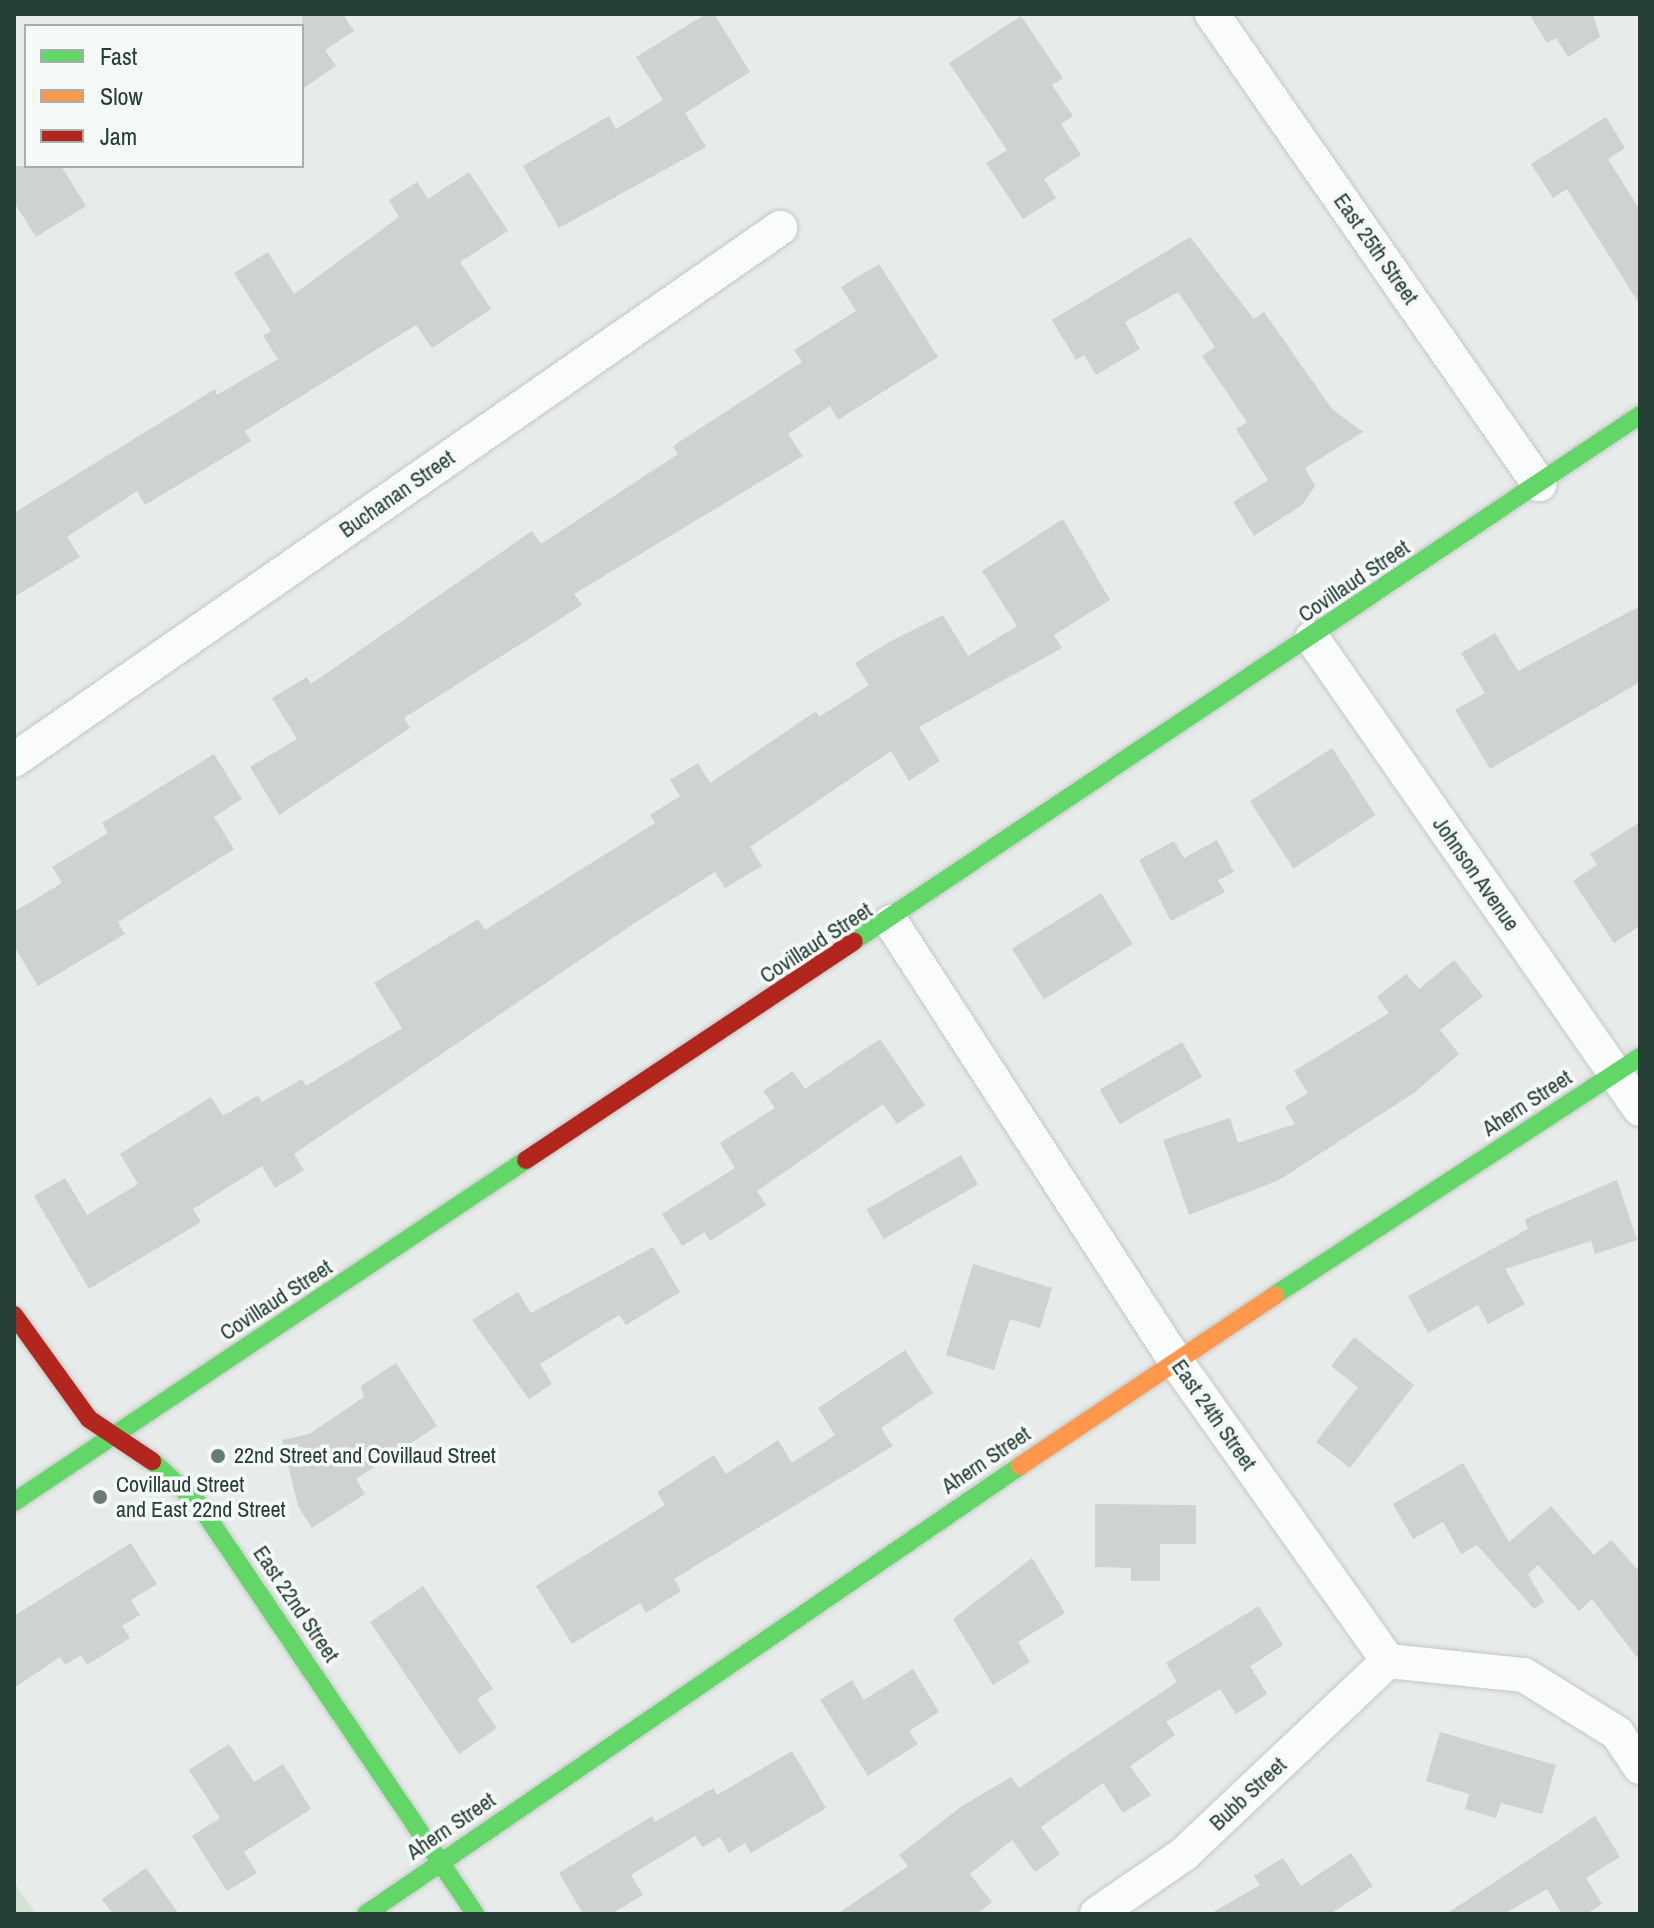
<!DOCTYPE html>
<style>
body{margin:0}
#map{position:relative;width:1654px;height:1928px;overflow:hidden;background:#e7ebe9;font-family:"Archivo Narrow",sans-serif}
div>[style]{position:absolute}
.green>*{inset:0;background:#d2e3d6}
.building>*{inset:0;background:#ced2d0;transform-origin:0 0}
.roads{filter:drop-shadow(0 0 2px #c4c8c6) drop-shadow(0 0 2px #c4c8c6)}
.street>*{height:34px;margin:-17px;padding:0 17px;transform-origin:17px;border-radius:17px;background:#fbfcfc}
.fast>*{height:18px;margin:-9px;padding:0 9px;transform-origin:9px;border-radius:9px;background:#63d668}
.slow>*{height:18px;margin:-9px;padding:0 9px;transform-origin:9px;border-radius:9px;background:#ff974d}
.jam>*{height:18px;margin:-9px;padding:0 9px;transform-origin:9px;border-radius:9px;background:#b3261e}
.dots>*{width:22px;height:22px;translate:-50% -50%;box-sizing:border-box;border:4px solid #f5faf7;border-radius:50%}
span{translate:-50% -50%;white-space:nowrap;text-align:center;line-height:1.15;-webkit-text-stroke:7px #f5faf7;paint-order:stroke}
.street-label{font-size:22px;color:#253e36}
.poi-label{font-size:22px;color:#253e36}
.left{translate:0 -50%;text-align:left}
.frame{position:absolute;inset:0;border:16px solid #253e36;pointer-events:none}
.legend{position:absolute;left:24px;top:24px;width:280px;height:144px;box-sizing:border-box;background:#f5faf7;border:2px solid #a2afaa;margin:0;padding:10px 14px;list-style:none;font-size:24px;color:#253e36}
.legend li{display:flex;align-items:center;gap:16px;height:40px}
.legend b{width:40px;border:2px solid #a2afaa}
</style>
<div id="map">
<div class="green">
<div style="clip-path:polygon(14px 1882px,36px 1914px,14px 1914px)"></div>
</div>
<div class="building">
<div style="clip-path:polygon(302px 14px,343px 14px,354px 31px,325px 50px,336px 66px,302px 89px)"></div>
<div style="clip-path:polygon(706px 14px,714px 14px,750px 72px,685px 113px,706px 147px,559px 228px,523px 166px,609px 116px,616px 129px,663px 100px,636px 57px)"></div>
<div style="clip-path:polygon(1529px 14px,1593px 14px,1600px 37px,1568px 57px,1556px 38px,1547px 43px)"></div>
<div style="clip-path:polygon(1021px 16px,1063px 78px,1052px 85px,1073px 116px,1061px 124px,1081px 155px,1044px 179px,1056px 198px,1023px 219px,986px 163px,1007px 150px,949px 63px)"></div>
<div style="clip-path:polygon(1606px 117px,1625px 148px,1608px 159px,1640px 210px,1640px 305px,1567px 189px,1553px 198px,1531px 164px)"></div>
<div style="clip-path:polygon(14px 166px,61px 166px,86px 206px,36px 237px,14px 202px)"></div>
<div style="clip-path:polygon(469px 172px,508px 231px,460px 262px,491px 309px,432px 348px,416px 325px,245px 431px,251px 441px,145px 505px,137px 491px,67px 537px,80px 557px,14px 597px,14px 513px,215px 389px,217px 395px,278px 359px,263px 336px,271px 331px,234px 273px,268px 252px,294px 294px,399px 217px,389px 200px,417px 182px,428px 199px)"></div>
<div style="clip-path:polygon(1190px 237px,1254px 319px,1264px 312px,1332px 409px,1363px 432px,1305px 468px,1315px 486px,1302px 505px,1254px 536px,1233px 502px,1268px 480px,1236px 429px,1247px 422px,1202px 356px,1215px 347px,1178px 292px,1125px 322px,1140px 349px,1096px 375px,1084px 355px,1076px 360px,1052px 320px)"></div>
<div style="clip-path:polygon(879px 264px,938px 357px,838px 420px,830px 406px,788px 434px,803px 456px,574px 594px,582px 605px,404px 718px,410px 728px,279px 815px,250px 767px,297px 739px,272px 698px,307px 677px,311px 684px,532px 531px,541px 544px,678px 454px,673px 446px,802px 362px,794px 350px,856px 311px,841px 287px)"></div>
<div style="clip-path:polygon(1063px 519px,1110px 600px,1054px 635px,1062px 648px,919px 727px,940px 761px,909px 781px,891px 751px,750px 847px,762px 866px,725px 888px,715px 872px,633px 924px,294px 1154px,304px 1170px,275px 1188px,262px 1166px,193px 1209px,201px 1222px,89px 1289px,34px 1196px,65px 1178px,87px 1215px,138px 1184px,120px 1154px,211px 1097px,223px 1116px,258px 1095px,262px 1102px,302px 1079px,306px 1086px,402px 1028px,374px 983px,478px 919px,485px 930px,655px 823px,650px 815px,680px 796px,670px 780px,698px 763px,710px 783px,816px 711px,819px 717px,869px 685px,855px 663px,889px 642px,943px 615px,968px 656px,1017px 626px,982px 571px)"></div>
<div style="clip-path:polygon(1640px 606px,1640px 682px,1490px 769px,1455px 710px,1485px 693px,1461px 653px,1495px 633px,1518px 671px)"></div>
<div style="left:1332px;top:748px;width:80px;height:98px;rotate:57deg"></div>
<div style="clip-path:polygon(214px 754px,242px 799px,214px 817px,234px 849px,118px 922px,125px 934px,38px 986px,14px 946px,14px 912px,62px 883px,52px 867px,108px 833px,102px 823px)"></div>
<div style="clip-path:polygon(1640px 822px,1640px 926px,1614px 943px,1573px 881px,1597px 865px,1590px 854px)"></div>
<div style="clip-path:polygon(1217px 840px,1234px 872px,1218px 880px,1225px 892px,1171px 921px,1139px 860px,1174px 841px,1184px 858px)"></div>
<div style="left:1101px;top:893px;width:60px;height:105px;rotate:58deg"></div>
<div style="clip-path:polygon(1454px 960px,1483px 996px,1440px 1030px,1459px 1054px,1414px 1093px,1279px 1180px,1189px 1215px,1163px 1140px,1230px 1118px,1238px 1143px,1295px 1124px,1285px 1107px,1308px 1093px,1294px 1071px,1389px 1013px,1377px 997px,1406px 974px,1419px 989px)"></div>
<div style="clip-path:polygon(880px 1039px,925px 1105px,897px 1124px,883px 1104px,757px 1191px,766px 1205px,710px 1241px,705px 1232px,682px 1246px,662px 1214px,735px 1168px,720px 1143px,775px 1108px,763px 1091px,793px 1071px,805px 1089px)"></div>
<div style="left:1182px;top:1042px;width:40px;height:95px;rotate:60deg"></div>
<div style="left:961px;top:1155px;width:34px;height:109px;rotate:60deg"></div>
<div style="clip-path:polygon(1617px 1180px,1637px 1240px,1595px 1254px,1591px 1241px,1505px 1269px,1525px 1304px,1488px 1324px,1478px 1305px,1428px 1333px,1408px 1296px,1528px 1229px,1525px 1219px)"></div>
<div style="clip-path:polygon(653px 1247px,680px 1292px,626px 1325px,619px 1315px,540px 1364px,552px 1384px,529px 1399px,472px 1320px,518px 1292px,531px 1313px)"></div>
<div style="clip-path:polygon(973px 1264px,1052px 1288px,1040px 1328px,1010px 1319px,994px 1370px,946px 1355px)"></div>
<div style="clip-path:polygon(1354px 1337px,1414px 1385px,1350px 1468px,1316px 1442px,1358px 1387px,1331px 1366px)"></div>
<div style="clip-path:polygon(905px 1350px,933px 1393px,881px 1428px,893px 1446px,674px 1579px,681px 1591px,646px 1613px,640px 1603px,572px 1644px,536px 1586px,665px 1505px,657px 1492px,714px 1455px,726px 1474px,778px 1440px,792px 1463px,835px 1435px,818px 1408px)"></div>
<div style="clip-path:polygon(396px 1363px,437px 1426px,356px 1479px,365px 1494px,312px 1528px,298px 1506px,282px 1440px,309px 1434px,364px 1397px,361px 1386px)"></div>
<div style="clip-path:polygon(1463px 1463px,1509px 1542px,1551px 1506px,1594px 1555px,1611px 1540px,1640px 1572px,1640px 1661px,1592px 1599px,1579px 1611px,1538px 1565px,1528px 1574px,1544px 1602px,1534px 1609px,1477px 1545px,1461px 1554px,1443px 1522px,1413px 1539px,1393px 1504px)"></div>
<div style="clip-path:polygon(1095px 1504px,1196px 1505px,1196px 1544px,1160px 1544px,1160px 1581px,1131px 1581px,1131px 1568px,1095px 1567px)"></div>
<div style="clip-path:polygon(131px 1543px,157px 1584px,131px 1600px,140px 1615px,122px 1626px,130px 1638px,87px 1665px,81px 1655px,65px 1665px,60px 1657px,14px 1688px,14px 1616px)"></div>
<div style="clip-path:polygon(1032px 1558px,1065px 1613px,1018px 1642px,1030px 1662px,993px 1685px,953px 1619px)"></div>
<div style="clip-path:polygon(423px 1586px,493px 1689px,477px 1699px,497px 1728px,459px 1754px,370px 1622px)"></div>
<div style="clip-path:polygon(1259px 1606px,1283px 1645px,1250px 1666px,1267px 1694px,1236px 1714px,1220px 1689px,1166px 1722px,1175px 1735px,1130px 1766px,1151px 1795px,1123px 1813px,1103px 1783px,1041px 1827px,1060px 1854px,1035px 1872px,1012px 1840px,970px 1874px,992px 1902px,977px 1914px,837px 1914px,908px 1866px,899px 1855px,962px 1806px,1011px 1777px,1019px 1788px,1177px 1682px,1166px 1663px)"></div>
<div style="clip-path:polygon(913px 1669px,939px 1712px,909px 1731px,918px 1744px,868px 1776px,820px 1700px,852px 1680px,864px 1700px)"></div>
<div style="clip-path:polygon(1440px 1732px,1556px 1765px,1542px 1814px,1501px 1803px,1496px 1818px,1465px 1809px,1469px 1794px,1426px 1781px)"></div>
<div style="clip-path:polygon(229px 1744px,254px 1782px,283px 1764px,311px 1809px,244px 1852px,257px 1873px,227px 1891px,192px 1836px,220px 1818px,189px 1770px)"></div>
<div style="clip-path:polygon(792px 1751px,826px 1808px,751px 1853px,745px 1843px,729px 1853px,720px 1837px,702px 1847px,695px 1836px,631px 1875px,643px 1895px,611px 1914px,583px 1914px,559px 1873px,652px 1816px,655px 1822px,713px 1788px,717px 1795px)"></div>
<div style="clip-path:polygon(1595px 1816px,1620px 1857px,1586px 1878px,1602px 1904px,1586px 1914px,1562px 1914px,1547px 1889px,1504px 1914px,1446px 1914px)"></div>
<div style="clip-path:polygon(1351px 1853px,1373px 1886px,1330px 1914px,1210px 1914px,1260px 1885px,1254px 1876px,1283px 1858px,1301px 1886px)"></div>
<div style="clip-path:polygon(146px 1868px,179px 1914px,113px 1914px,102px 1899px)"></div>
</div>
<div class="roads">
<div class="street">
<div style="left:1212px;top:14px;width:573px;rotate:55.17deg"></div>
<div style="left:1312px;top:638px;width:574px;rotate:55.15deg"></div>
<div style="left:14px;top:760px;width:933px;rotate:-34.78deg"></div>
<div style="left:891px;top:922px;width:522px;rotate:57.04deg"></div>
<div style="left:1175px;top:1360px;width:369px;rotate:54.7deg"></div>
<div style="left:1388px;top:1661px;width:137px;rotate:5.9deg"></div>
<div style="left:1524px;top:1675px;width:110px;rotate:31.9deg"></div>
<div style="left:1617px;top:1733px;width:41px;rotate:55.9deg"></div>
<div style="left:1097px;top:1914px;width:106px;rotate:-34.6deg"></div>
<div style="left:1184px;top:1854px;width:281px;rotate:-43.4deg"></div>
</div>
<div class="fast">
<div style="left:854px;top:941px;width:946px;rotate:-33.79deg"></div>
<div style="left:1275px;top:1295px;width:436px;rotate:-33.1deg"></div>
<div style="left:152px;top:1461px;width:62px;rotate:42.4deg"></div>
<div style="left:198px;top:1503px;width:496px;rotate:56deg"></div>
<div style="left:14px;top:1502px;width:616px;rotate:-33.74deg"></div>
<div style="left:366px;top:1914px;width:793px;rotate:-34.41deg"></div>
</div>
<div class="slow">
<div style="left:1020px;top:1466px;width:307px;rotate:-33.8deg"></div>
</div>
<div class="jam">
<div style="left:526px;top:1160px;width:394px;rotate:-33.7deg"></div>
<div style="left:14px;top:1315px;width:128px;rotate:54.2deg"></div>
<div style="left:89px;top:1419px;width:76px;rotate:33.7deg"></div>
</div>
</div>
<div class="dots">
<div style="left:218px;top:1456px;background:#697b75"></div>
<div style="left:100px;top:1497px;background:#697b75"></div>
</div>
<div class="street-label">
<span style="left:1376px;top:249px;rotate:55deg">East 25th Street</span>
<span style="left:397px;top:494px;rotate:-35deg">Buchanan Street</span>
<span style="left:1354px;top:581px;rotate:-34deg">Covillaud Street</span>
<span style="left:1476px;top:874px;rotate:55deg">Johnson Avenue</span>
<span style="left:816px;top:943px;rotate:-33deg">Covillaud Street</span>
<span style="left:1527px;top:1103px;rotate:-33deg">Ahern Street</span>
<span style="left:276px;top:1300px;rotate:-33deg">Covillaud Street</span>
<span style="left:1214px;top:1415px;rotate:55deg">East 24th Street</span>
<span style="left:986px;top:1460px;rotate:-34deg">Ahern Street</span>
<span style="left:296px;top:1604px;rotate:56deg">East 22nd Street</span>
<span style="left:1248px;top:1794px;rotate:-43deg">Bubb Street</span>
<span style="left:451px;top:1826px;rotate:-34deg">Ahern Street</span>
</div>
<div class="poi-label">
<span class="left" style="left:234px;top:1456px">22nd Street and Covillaud Street</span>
<span class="left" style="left:116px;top:1497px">Covillaud Street<br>and East 22nd Street</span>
</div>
<div class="frame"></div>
<ul class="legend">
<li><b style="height:10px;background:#63d668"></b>Fast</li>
<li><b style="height:10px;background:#ff974d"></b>Slow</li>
<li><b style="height:10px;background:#b3261e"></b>Jam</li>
</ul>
</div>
